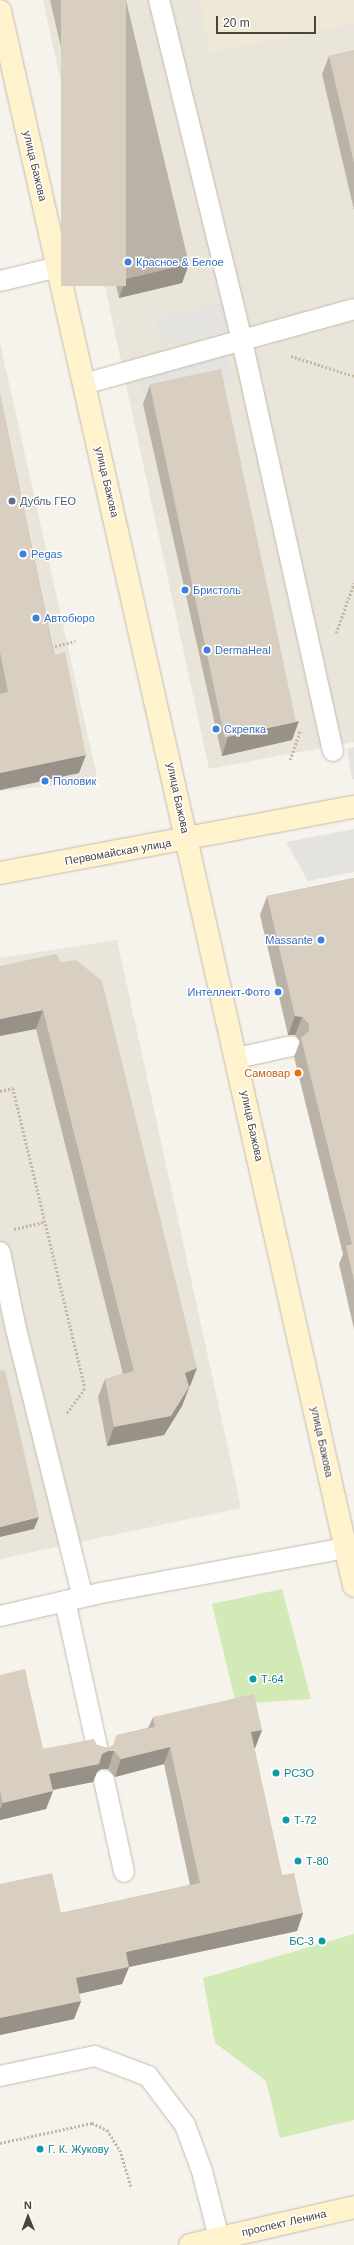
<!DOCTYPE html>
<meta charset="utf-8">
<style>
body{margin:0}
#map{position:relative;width:354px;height:2245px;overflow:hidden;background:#f6f3ec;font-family:Helvetica,sans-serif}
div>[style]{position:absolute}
.residential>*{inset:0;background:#eae5da}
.education>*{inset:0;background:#efe8d6}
.green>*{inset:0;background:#d2eab5}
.parking>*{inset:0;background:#e5e3e0;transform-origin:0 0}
.path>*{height:2.5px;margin-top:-1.25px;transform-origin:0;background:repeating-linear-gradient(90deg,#c4b79f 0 2px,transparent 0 4px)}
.roads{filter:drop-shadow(0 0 1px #c2bbae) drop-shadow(0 0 1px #c2bbae)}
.lane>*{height:20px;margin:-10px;padding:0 10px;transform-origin:10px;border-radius:10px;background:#fff}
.secondary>*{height:22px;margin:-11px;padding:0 11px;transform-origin:11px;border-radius:11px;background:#fff3cd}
.wall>*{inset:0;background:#bab2a6}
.shaded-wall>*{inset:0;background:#979187}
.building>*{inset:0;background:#d8cfc1;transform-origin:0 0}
.dots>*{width:11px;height:11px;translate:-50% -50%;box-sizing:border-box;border:2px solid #fff;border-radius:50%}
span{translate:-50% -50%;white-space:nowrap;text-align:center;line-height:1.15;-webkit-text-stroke:3px #fff;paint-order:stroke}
.street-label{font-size:11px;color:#4b4439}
.shop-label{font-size:11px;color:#366cbe}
.left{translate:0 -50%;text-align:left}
.right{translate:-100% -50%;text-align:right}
.service-label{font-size:11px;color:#4e5e75}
.food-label{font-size:11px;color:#c56008}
.culture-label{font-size:11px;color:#0d838f}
.north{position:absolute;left:8px;top:2197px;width:40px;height:40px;-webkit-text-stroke:3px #fff;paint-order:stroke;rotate:359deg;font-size:11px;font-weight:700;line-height:16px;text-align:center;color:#4b4439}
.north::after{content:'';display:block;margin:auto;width:14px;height:18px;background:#4b4439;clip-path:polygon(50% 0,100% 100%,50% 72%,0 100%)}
.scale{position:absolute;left:216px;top:16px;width:100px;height:18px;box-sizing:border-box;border:2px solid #4b4439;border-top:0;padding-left:5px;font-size:12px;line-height:14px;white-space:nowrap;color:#4b4439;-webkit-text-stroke:3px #fff;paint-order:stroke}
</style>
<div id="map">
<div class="residential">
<div style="clip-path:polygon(43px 0,354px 0,354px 742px,209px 769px)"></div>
<div style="clip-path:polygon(0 343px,98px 781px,0 791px)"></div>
<div style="clip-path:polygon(117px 940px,241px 1508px,0 1559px,0 958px)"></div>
</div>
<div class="education">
<div style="clip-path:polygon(199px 0,354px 0,354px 23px,210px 53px)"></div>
</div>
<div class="green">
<div style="clip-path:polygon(282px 1589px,311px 1699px,236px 1704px,212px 1604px)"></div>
<div style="clip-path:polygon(354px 1934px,354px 2120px,280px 2138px,266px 2081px,215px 2043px,203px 1978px)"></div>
</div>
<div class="parking">
<div style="left:223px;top:303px;width:28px;height:69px;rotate:77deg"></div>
<div style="left:226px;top:354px;width:30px;height:92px;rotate:75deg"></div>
<div style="clip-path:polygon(354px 747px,354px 779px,352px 780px,347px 749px)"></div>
<div style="clip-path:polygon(354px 829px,354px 872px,308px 881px,286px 842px)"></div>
</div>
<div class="path">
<div style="left:291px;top:356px;width:66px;rotate:17.6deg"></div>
<div style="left:336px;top:633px;width:53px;rotate:-70.2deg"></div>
<div style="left:51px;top:647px;width:25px;rotate:-14deg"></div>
<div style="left:290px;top:760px;width:31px;rotate:-71deg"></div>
<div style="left:0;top:1091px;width:13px;rotate:-13deg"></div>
<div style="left:13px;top:1088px;width:309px;rotate:76.5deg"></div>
<div style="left:85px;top:1389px;width:31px;rotate:126deg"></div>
<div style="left:14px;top:1229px;width:32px;rotate:-13deg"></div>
<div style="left:0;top:2143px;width:94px;rotate:-12.3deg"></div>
<div style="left:92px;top:2123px;width:17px;rotate:25deg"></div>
<div style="left:107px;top:2130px;width:24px;rotate:57deg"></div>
<div style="left:120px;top:2150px;width:39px;rotate:73deg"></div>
</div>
<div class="roads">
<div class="lane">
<div style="left:159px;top:0;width:351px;rotate:76.3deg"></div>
<div style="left:242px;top:341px;width:420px;rotate:77.5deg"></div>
<div style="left:0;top:281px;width:60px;rotate:-13.6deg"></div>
<div style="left:84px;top:384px;width:280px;rotate:-15.5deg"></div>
<div style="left:237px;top:1058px;width:55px;rotate:-12.5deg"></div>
<div style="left:0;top:1252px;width:79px;rotate:78.3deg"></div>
<div style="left:16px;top:1329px;width:276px;rotate:76deg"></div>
<div style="left:65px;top:1601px;width:158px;rotate:77.6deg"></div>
<div style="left:0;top:1616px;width:109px;rotate:-12.8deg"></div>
<div style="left:106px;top:1592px;width:243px;rotate:-10.4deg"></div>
<div style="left:104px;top:1780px;width:94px;rotate:77.7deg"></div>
<div style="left:0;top:2076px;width:97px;rotate:-11.9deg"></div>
<div style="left:95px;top:2056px;width:57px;rotate:20.7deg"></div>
<div style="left:148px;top:2076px;width:61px;rotate:52.9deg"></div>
<div style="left:185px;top:2125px;width:49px;rotate:69.7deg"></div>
<div style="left:202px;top:2171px;width:69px;rotate:75.8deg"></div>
</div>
<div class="secondary">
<div style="left:0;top:11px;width:1614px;rotate:77.33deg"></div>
<div style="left:0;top:873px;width:360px;rotate:-10.6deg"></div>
<div style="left:190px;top:2245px;width:168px;rotate:-13deg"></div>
</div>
</div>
<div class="wall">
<div style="clip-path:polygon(50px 0,126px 0,189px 264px,182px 283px,119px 298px)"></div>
<div style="clip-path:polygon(354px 50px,354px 210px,322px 74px,329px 56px)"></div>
<div style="clip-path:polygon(150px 385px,292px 740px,222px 756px,143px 404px)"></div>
<div style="clip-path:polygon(0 394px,79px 773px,0 790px)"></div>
<div style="clip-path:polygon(354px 878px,354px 1329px,339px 1264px,343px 1254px,294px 1057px,300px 1041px,295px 1035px,288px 1035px,260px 915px,267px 896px)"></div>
<div style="clip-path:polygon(56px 954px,197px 1368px,182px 1406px,164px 1435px,107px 1446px,98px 1397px,105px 1379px,123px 1374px,36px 1029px)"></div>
<div style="clip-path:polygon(0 1675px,43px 1749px,97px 1745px,108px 1748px,113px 1746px,117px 1735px,148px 1728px,153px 1717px,262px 1730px,255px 1748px,254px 1748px,282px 1875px,303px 1913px,297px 1931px,129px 1967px,122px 1984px,79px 1994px,81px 2001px,74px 2019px,0 2035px,0 1884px,61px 1913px,190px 1885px,164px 1764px,115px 1777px,108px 1769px,101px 1769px,97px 1772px,93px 1782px,52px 1790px,53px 1791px,46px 1809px,0 1820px)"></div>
</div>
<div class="shaded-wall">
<div style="clip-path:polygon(189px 264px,182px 283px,119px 298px,126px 279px)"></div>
<div style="clip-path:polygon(299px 721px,292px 740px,222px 756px,228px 737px)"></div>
<div style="clip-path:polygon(86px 755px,79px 773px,0 790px,0 773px)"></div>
<div style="clip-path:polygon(43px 1010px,36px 1029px,0 1036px,0 1019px)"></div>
<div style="clip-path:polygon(295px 1016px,302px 1017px,295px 1035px,288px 1035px)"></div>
<div style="clip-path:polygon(197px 1368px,190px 1386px,178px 1392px,185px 1373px)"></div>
<div style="clip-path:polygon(189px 1387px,182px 1406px,164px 1435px,107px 1446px,114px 1427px)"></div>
<div style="clip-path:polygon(39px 1517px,34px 1529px,0 1537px,0 1527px)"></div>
<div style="clip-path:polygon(262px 1730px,255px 1748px,244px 1750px,251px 1732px)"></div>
<div style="clip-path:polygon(170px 1747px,164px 1764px,115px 1777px,121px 1759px)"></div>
<div style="clip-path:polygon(108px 1751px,114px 1751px,108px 1769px,101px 1769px,97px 1772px,93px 1782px,42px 1792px,49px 1774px,102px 1754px)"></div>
<div style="clip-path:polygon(53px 1791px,46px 1809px,0 1820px,0 1810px,3px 1803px)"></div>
<div style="clip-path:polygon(303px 1913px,297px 1931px,129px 1967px,122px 1984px,69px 1996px,76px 1978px,126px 1952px)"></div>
<div style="clip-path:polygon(81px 2001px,74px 2019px,0 2035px,0 2018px)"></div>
</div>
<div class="building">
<div style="left:61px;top:0;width:65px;height:286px"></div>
<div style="clip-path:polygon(354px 50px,354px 163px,329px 56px)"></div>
<div style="left:221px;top:369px;width:361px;height:73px;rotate:78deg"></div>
<div style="clip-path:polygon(0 394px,54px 655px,65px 652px,86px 755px,0 773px,0 694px,8px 692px,0 652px)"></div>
<div style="clip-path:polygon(354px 878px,354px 1281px,346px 1246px,352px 1244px,301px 1038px,309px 1031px,309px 1024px,302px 1017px,295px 1016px,267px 896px)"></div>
<div style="clip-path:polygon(56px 954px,61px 962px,76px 960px,102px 981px,197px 1368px,185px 1373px,189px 1387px,171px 1416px,114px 1427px,105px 1379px,134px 1371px,43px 1010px,0 1019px,0 966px)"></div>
<div style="clip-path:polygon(5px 1370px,39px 1517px,0 1527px,0 1371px)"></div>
<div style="clip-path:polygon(25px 1669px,43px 1749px,94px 1739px,97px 1745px,108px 1748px,113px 1745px,117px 1735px,155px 1727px,153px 1717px,254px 1694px,262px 1730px,251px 1732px,282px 1875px,294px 1873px,303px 1913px,126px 1952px,129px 1967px,76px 1978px,81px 2001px,0 2018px,0 1884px,52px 1873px,61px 1913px,200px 1883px,170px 1747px,121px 1759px,114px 1751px,108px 1751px,102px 1754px,99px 1764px,49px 1774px,53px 1791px,3px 1803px,0 1791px,0 1675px)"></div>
</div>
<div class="dots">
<div style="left:128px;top:262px;background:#3f7fe0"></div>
<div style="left:12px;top:501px;background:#5c6f8a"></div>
<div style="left:23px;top:554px;background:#3f7fe0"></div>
<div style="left:185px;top:590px;background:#3f7fe0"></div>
<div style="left:36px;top:618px;background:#3f7fe0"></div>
<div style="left:207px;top:650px;background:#3f7fe0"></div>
<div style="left:216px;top:729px;background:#3f7fe0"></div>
<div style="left:45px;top:781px;background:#3f7fe0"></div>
<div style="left:321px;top:940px;background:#3f7fe0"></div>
<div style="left:278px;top:992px;background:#3f7fe0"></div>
<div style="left:298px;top:1073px;background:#e8710a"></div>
<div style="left:253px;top:1679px;background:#0f9aa8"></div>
<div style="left:276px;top:1773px;background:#0f9aa8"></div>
<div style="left:286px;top:1820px;background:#0f9aa8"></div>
<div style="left:298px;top:1861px;background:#0f9aa8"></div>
<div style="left:322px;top:1941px;background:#0f9aa8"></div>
<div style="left:40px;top:2149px;background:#0f9aa8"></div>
</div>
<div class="street-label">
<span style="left:35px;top:166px;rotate:77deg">улица Бажова</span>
<span style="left:107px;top:482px;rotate:77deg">улица Бажова</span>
<span style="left:178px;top:798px;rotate:78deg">улица Бажова</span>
<span style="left:118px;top:852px;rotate:-10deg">Первомайская улица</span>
<span style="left:252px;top:1126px;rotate:78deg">улица Бажова</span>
<span style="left:322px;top:1442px;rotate:78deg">улица Бажова</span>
<span style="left:284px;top:2223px;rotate:-13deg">проспект Ленина</span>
</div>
<div class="shop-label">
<span class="left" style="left:136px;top:262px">Красное &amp; Белое</span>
<span class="left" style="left:31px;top:554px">Pegas</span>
<span class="left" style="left:193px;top:590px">Бристоль</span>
<span class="left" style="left:44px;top:618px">Автобюро</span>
<span class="left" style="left:215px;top:650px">DermaHeal</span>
<span class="left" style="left:224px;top:729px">Скрепка</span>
<span class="left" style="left:53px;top:781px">Половик</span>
<span class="right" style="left:313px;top:940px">Massante</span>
<span class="right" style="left:270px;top:992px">Интеллект-Фото</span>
</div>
<div class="service-label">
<span class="left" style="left:20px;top:501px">Дубль ГЕО</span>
</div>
<div class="food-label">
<span class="right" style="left:290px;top:1073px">Самовар</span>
</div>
<div class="culture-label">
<span class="left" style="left:261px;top:1679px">Т-64</span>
<span class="left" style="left:284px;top:1773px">РСЗО</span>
<span class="left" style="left:294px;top:1820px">Т-72</span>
<span class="left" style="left:306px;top:1861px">Т-80</span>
<span class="right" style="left:314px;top:1941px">БС-3</span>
<span class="left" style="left:48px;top:2149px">Г. К. Жукову</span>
</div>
<div class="north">N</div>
<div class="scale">20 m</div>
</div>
